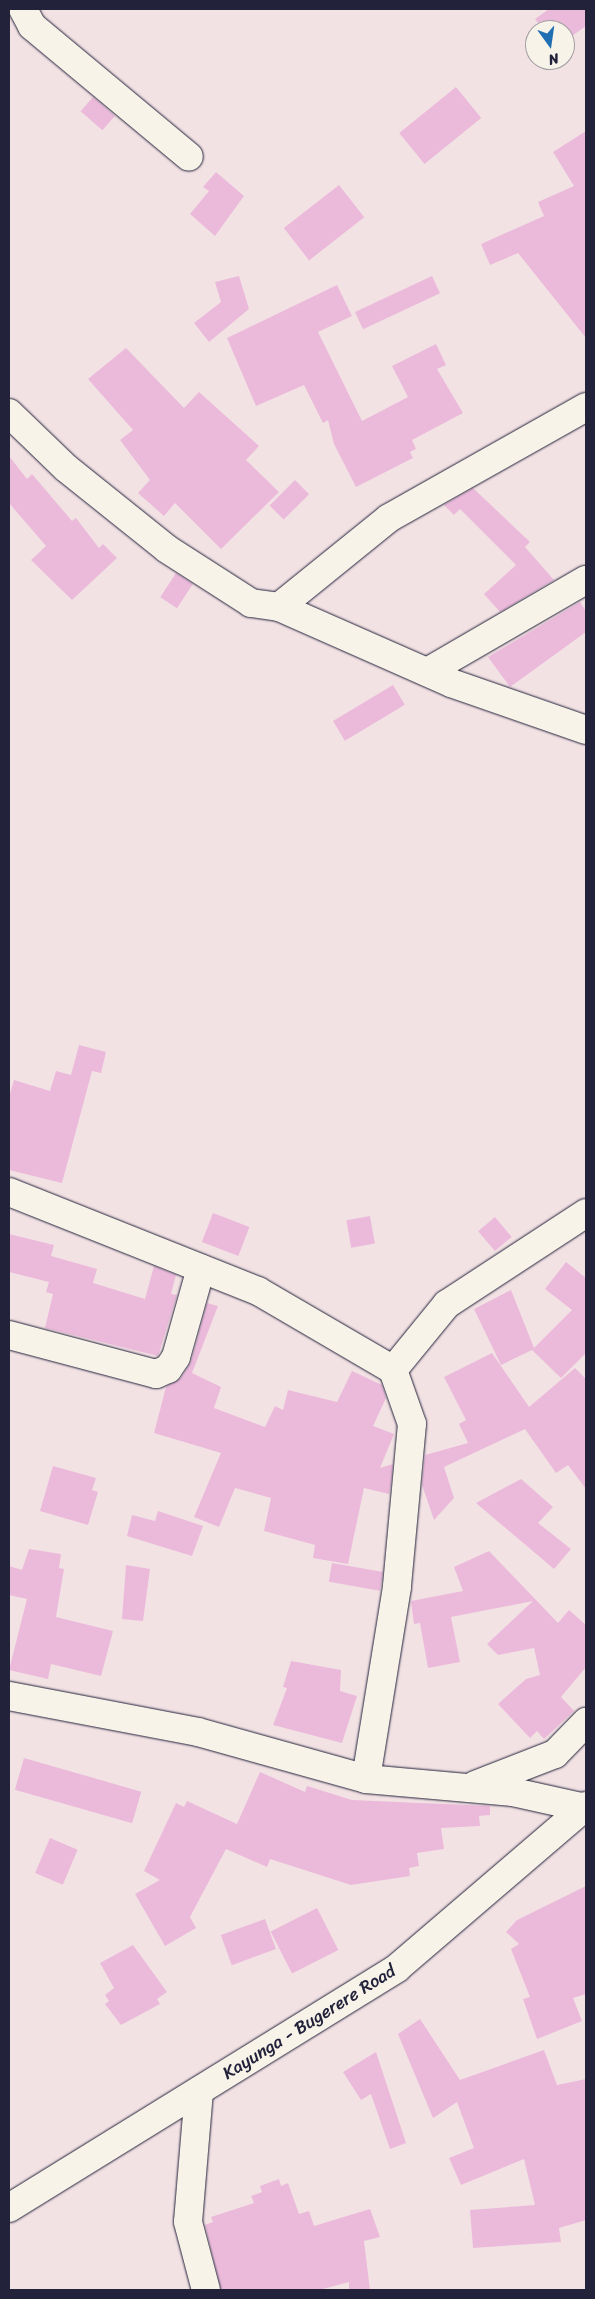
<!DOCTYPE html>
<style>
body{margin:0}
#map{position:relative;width:595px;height:2299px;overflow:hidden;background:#f3e2e4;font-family:Sriracha,sans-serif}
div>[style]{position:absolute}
.building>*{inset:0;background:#ebbadb;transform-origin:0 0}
.roads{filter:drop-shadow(0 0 1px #22223b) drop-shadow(0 0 1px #22223b)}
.minor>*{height:28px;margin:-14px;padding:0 14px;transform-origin:14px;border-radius:14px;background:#f7f3e8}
.major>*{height:28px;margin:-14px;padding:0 14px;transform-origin:14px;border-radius:14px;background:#f7f3e8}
span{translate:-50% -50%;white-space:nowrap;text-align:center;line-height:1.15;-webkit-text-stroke:4px #f7f3e8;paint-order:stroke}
.street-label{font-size:18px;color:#22223b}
.frame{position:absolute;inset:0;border:10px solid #22223b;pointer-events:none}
.north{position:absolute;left:525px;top:20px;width:50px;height:50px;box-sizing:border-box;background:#f7f3e8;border:1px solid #a29fa3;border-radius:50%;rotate:166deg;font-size:14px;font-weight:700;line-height:20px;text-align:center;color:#22223b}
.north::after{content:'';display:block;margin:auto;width:18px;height:22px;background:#1f6fb2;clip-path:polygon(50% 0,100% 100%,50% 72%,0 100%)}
</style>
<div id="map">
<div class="building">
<div style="clip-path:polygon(549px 9px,586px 9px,586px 26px,565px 41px,565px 30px,544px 30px,535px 19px)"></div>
<div style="left:456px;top:87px;width:40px;height:73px;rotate:51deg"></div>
<div style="left:93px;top:97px;width:29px;height:19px;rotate:41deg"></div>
<div style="clip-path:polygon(586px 131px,586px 338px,518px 253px,490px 265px,481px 244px,544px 216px,538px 202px,574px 186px,553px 152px)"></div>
<div style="clip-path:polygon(216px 172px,244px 196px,215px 236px,190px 214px,209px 191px,203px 187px)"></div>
<div style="left:339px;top:185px;width:41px;height:70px;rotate:52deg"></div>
<div style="clip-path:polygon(239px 276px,249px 309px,209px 342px,194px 323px,221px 302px,215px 282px)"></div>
<div style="left:432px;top:276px;width:19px;height:85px;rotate:65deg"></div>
<div style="clip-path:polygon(337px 285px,352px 316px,318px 332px,362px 421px,408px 397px,392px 366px,436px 344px,446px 365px,437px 369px,463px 413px,412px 440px,416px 449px,410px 452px,413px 458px,356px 487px,334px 444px,328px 420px,323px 423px,304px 385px,256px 406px,227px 338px)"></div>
<div style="clip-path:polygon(126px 348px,184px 408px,199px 392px,259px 446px,246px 460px,279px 492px,221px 549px,175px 503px,164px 516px,138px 493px,150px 480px,120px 440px,133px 430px,88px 379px)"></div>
<div style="clip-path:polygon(9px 456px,27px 479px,32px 474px,72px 521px,76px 518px,99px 548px,103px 544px,117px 558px,72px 600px,31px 560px,46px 546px,9px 503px)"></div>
<div style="left:295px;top:480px;width:20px;height:36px;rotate:45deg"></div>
<div style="clip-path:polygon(473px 488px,530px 542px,525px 547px,554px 580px,500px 612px,484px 594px,516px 565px,460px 509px,454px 515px,444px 505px)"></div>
<div style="left:176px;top:573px;width:20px;height:29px;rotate:33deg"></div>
<div style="clip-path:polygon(580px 602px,586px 611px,586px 632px,510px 687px,488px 657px)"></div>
<div style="left:393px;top:685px;width:23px;height:70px;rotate:59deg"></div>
<div style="clip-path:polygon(79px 1045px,106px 1052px,101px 1073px,92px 1071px,62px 1183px,9px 1170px,9px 1097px,14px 1080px,50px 1091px,56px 1071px,71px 1075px)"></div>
<div style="left:213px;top:1213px;width:39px;height:31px;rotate:21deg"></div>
<div style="left:370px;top:1216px;width:28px;height:24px;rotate:80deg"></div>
<div style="left:495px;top:1217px;width:26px;height:22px;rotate:50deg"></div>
<div style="clip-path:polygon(9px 1234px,54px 1245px,51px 1256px,97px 1269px,93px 1283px,145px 1299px,154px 1266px,176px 1275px,171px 1294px,177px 1295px,158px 1356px,45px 1328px,53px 1294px,46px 1292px,49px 1282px,9px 1272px)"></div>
<div style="clip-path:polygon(566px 1262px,586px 1278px,586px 1353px,561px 1378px,532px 1350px,501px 1365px,474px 1309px,511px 1290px,534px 1348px,572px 1310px,545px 1289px)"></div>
<div style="clip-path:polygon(207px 1303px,218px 1306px,192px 1373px,221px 1387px,214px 1408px,265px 1427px,275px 1406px,283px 1410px,288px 1390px,337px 1402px,352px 1371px,382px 1385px,386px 1398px,373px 1426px,394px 1434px,380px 1468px,393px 1464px,391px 1485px,389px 1494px,364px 1488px,348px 1564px,313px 1558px,315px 1545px,264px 1531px,271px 1498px,235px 1488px,219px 1527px,194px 1517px,221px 1453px,154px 1433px,166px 1387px,181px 1378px,191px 1362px)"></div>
<div style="clip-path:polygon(492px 1353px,529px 1407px,575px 1368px,586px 1379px,586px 1489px,568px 1465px,556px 1473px,525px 1429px,444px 1467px,454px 1498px,434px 1520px,422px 1485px,425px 1455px,468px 1443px,459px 1424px,466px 1420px,444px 1377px)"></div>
<div style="clip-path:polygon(53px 1466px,96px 1478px,92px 1490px,98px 1492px,88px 1525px,40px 1511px)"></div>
<div style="clip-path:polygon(521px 1479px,553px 1507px,538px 1523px,571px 1549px,554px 1569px,476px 1503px)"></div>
<div style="clip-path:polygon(158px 1511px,203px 1526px,192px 1556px,127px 1536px,132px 1515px,155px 1521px)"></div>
<div style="clip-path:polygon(29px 1549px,61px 1554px,59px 1568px,64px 1569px,56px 1617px,113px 1631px,101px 1676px,51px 1664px,48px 1679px,9px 1670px,27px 1599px,9px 1595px,9px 1566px,22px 1570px)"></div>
<div style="clip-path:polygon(489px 1551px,558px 1623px,569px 1610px,586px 1625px,586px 1667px,561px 1697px,574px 1711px,544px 1739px,537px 1731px,530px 1738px,498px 1704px,526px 1679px,540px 1675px,534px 1648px,498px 1655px,487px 1644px,533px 1601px,451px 1617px,460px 1662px,428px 1668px,420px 1623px,414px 1624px,411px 1601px,463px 1591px,454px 1567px)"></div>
<div style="left:332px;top:1563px;width:52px;height:19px;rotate:10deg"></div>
<div style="clip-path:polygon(126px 1565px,150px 1569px,143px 1621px,122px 1619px)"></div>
<div style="clip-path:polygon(291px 1661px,341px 1670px,340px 1691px,357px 1696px,342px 1743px,273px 1725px,287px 1688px,283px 1687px)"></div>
<div style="left:24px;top:1758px;width:122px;height:33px;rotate:16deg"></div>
<div style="clip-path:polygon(260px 1772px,305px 1792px,307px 1786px,352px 1800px,490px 1806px,490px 1815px,479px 1816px,480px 1826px,441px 1828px,444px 1849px,417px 1853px,419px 1866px,409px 1868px,410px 1876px,351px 1885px,270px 1859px,267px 1867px,226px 1849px,190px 1917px,196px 1928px,165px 1946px,135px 1894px,160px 1880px,144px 1871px,176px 1803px,184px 1807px,187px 1801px,237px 1824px)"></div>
<div style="left:50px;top:1838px;width:30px;height:38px;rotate:23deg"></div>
<div style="clip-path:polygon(586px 1886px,586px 1994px,573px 1998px,582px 2021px,537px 2039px,523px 1999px,530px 1997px,511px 1949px,519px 1944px,506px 1932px,517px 1920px)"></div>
<div style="left:317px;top:1908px;width:47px;height:52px;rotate:63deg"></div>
<div style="left:265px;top:1919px;width:32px;height:47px;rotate:70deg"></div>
<div style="clip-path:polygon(133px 1945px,167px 1992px,157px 1999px,160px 2004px,121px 2025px,105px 2004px,109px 2001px,105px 1995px,114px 1988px,100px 1963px)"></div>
<div style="clip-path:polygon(420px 2019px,460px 2080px,544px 2050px,557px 2085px,586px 2079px,586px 2220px,559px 2228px,561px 2242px,473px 2248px,470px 2210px,535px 2205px,524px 2159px,461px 2185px,449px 2158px,474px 2148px,457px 2102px,433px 2118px,398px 2034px)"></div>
<div style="clip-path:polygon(376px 2052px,406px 2143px,390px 2149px,371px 2094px,361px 2100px,343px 2072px)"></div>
<div style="clip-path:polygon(279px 2179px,281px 2186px,288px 2183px,299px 2214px,309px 2211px,314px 2226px,370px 2209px,380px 2237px,364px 2241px,370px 2290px,349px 2290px,349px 2282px,319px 2290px,221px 2290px,205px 2225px,213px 2222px,211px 2217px,254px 2203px,251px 2196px,262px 2192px,260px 2186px)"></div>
</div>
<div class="roads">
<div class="minor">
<div style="left:23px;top:9px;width:19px;rotate:62deg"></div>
<div style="left:32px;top:26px;width:204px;rotate:39.8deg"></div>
<div style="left:9px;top:413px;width:79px;rotate:44deg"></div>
<div style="left:66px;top:468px;width:129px;rotate:38.7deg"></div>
<div style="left:167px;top:549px;width:100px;rotate:32.7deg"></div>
<div style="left:251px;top:603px;width:28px;rotate:8deg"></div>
<div style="left:279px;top:607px;width:188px;rotate:23.8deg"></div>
<div style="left:451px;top:683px;width:143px;rotate:19.2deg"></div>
<div style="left:279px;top:607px;width:141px;rotate:-39deg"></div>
<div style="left:389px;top:518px;width:226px;rotate:-29.4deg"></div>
<div style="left:427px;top:672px;width:184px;rotate:-30.1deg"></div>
<div style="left:9px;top:1192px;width:268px;rotate:21.7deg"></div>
<div style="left:258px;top:1291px;width:156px;rotate:30.3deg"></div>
<div style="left:393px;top:1370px;width:57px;rotate:70.6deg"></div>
<div style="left:412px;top:1424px;width:164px;rotate:95.3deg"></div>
<div style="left:397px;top:1587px;width:194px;rotate:99.2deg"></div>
<div style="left:9px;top:1335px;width:152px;rotate:14.9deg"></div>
<div style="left:156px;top:1374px;width:13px;rotate:-23deg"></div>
<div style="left:168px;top:1369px;width:14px;rotate:-56deg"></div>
<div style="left:176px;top:1357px;width:92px;rotate:-74.3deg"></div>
<div style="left:393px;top:1370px;width:85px;rotate:-50.7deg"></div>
<div style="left:447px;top:1304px;width:166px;rotate:-33.2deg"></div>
<div style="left:9px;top:1696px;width:192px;rotate:10.8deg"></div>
<div style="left:198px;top:1732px;width:174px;rotate:15.6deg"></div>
<div style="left:366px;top:1779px;width:148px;rotate:5.1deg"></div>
<div style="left:513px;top:1792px;width:74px;rotate:12.5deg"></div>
<div style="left:475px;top:1785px;width:86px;rotate:-21.2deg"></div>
<div style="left:555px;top:1754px;width:45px;rotate:-45.9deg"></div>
<div style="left:199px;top:2091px;width:131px;rotate:94.8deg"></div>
<div style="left:188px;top:2222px;width:70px;rotate:75.2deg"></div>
</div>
<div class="major">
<div style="left:9px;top:2208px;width:456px;rotate:-31.7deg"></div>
<div style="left:397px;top:1968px;width:249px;rotate:-40.6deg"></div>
</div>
</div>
<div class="street-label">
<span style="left:309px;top:2022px;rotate:-32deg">Kayunga - Bugerere Road</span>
</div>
<div class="frame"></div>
<div class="north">N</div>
</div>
